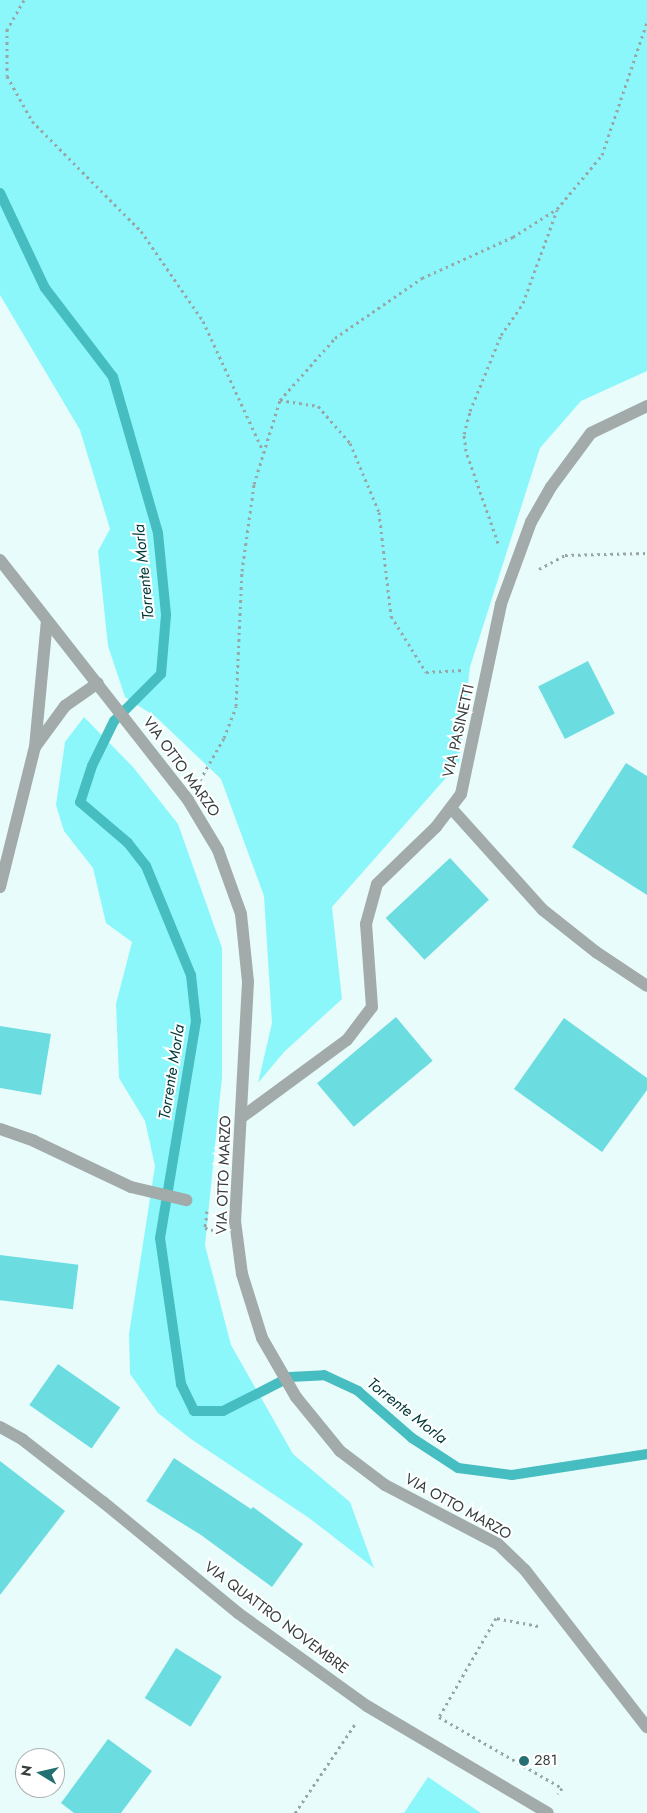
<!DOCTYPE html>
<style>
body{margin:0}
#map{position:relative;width:647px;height:1813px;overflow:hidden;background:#e9fcfc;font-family:Jost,sans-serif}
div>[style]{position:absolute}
.green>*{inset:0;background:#8cf7fa}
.stream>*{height:10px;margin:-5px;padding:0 5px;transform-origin:5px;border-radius:5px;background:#46bdc0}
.building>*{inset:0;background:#6bdde1;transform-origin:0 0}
.path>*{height:3px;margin-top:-1.5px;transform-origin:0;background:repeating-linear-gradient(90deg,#99a6a6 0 2.5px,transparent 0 6.5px)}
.service>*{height:12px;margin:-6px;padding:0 6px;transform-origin:6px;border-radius:6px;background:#a2aaaa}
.minor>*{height:12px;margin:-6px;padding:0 6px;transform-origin:6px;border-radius:6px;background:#a2aaaa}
.tertiary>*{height:12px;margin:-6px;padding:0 6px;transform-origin:6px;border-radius:6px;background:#a2aaaa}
.dots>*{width:14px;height:14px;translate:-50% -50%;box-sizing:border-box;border:2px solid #fff;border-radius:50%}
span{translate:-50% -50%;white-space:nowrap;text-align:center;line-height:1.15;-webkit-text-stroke:4px #fff;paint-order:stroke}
.street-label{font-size:15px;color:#373e3e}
.poi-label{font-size:15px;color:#373e3e}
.left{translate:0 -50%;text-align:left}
.water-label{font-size:16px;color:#00383a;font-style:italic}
.north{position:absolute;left:15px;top:1748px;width:50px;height:50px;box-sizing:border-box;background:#fff;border:1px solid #afb2b2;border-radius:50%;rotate:279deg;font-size:14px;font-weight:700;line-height:20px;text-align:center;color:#373e3e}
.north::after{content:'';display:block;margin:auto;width:18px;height:22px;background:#246f72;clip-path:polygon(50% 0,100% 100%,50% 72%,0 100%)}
</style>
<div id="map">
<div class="green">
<div style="clip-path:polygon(0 0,647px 0,647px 371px,581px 401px,540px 448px,470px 667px,459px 763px,332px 907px,342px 999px,284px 1052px,258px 1083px,272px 1023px,264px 896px,221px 779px,156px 717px,125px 697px,108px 646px,98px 551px,110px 529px,80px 430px,0 295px)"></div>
<div style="clip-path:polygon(84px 717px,133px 767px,178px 824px,222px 948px,222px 1077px,205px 1245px,231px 1345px,293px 1454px,350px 1502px,374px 1568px,309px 1518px,191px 1439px,158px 1413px,130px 1374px,129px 1334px,155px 1166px,145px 1121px,119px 1078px,116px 1004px,132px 942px,106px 923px,93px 868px,64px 831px,56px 805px,65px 742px)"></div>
<div style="clip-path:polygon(428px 1777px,481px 1813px,404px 1813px)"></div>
</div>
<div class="stream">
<div style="left:0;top:193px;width:105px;rotate:64.7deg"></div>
<div style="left:45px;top:288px;width:112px;rotate:52.6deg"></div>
<div style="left:113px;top:377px;width:162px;rotate:73.9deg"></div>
<div style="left:158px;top:533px;width:82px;rotate:84.4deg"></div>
<div style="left:166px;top:615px;width:59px;rotate:94.8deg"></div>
<div style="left:161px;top:674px;width:66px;rotate:135deg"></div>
<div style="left:114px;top:721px;width:50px;rotate:116.1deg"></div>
<div style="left:92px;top:766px;width:38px;rotate:108deg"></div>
<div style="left:80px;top:802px;width:63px;rotate:40.5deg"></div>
<div style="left:128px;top:843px;width:29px;rotate:52deg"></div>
<div style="left:146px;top:866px;width:118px;rotate:67.6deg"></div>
<div style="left:191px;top:975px;width:46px;rotate:83.8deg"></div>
<div style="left:196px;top:1021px;width:220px;rotate:99.4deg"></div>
<div style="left:160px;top:1238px;width:148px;rotate:81.8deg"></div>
<div style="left:181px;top:1384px;width:30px;rotate:64deg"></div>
<div style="left:194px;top:1411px;width:29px"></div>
<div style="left:223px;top:1411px;width:75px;rotate:-26.9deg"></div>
<div style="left:290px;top:1377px;width:34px;rotate:-3deg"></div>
<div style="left:324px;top:1375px;width:38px;rotate:25deg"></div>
<div style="left:358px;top:1391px;width:72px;rotate:41deg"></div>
<div style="left:412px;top:1438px;width:55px;rotate:33.1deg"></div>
<div style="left:458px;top:1468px;width:54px;rotate:7.4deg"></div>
<div style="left:512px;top:1475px;width:137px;rotate:-8.8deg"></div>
</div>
<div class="building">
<div style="left:588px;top:661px;width:59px;height:56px;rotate:63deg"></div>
<div style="clip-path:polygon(626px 763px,647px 776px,647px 895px,572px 847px)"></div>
<div style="left:450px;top:858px;width:57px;height:88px;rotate:47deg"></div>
<div style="left:396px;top:1017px;width:57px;height:103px;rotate:50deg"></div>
<div style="clip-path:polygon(564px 1018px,647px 1078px,647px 1090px,602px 1152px,514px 1089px)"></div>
<div style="clip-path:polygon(0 1026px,51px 1034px,41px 1095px,0 1088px)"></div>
<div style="left:0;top:1255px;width:79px;height:45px;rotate:7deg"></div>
<div style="left:58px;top:1364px;width:76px;height:50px;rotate:35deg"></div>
<div style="clip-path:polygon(174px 1458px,251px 1509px,253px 1507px,303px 1544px,272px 1587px,201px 1535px,146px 1501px)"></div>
<div style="clip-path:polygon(0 1461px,65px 1511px,0 1595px)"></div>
<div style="left:176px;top:1648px;width:54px;height:59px;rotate:32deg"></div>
<div style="clip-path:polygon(108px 1739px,152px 1771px,121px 1813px,74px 1813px,61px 1803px)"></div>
</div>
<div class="path">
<div style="left:24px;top:0;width:34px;rotate:120deg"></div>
<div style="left:7px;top:29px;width:47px;rotate:90deg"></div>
<div style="left:7px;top:76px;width:51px;rotate:60.9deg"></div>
<div style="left:32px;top:121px;width:155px;rotate:45.3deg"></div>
<div style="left:141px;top:231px;width:109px;rotate:55.4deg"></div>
<div style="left:203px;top:321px;width:145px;rotate:65.2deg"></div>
<div style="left:280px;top:400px;width:83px;rotate:-48.4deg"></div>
<div style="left:335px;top:338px;width:106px;rotate:-34.6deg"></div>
<div style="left:422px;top:278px;width:100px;rotate:-24.3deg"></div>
<div style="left:513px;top:237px;width:52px;rotate:-32.5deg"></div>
<div style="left:557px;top:209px;width:70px;rotate:-50.2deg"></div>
<div style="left:602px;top:155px;width:140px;rotate:-71.3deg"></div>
<div style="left:498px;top:543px;width:97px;rotate:-109.2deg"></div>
<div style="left:466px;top:451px;width:17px;rotate:-97deg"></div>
<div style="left:464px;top:434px;width:24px;rotate:-75deg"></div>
<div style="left:470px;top:411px;width:82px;rotate:-67.8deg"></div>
<div style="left:501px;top:335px;width:39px;rotate:-55deg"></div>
<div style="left:523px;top:303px;width:99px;rotate:-69.9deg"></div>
<div style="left:539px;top:569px;width:30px;rotate:-28deg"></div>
<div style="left:565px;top:555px;width:82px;rotate:-1.4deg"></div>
<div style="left:200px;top:780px;width:48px;rotate:-60.3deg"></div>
<div style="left:224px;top:738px;width:34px;rotate:-69deg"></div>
<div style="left:236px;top:706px;width:135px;rotate:-87.5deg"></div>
<div style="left:242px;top:571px;width:88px;rotate:-82.1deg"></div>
<div style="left:254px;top:484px;width:88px;rotate:-72.8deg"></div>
<div style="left:280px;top:400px;width:38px;rotate:9deg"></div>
<div style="left:318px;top:406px;width:49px;rotate:49.1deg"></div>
<div style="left:350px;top:443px;width:75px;rotate:67.2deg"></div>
<div style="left:379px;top:512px;width:105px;rotate:83.4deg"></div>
<div style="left:391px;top:616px;width:66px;rotate:58deg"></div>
<div style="left:426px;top:672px;width:38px;rotate:-3deg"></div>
<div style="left:207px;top:1211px;width:17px;rotate:97deg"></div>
<div style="left:205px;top:1228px;width:8px;rotate:14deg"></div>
<div style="left:538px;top:1626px;width:43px;rotate:-169.2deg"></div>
<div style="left:496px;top:1618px;width:114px;rotate:119.9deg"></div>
<div style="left:439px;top:1717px;width:142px;rotate:30deg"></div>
<div style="left:562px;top:1788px;width:7px;rotate:124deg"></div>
<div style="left:295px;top:1813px;width:107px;rotate:-56deg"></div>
</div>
<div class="service">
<div style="left:0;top:1129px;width:36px;rotate:19deg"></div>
<div style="left:34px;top:1141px;width:107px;rotate:25.4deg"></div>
<div style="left:131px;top:1187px;width:57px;rotate:13.3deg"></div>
</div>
<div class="minor">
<div style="left:0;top:560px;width:305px;rotate:51.9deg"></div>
<div style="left:188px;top:800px;width:58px;rotate:59deg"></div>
<div style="left:218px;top:850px;width:68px;rotate:70.2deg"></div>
<div style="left:241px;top:914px;width:68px;rotate:84.1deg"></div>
<div style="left:248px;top:982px;width:239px;rotate:93.1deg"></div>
<div style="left:235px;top:1221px;width:53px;rotate:82.5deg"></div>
<div style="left:242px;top:1274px;width:67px;rotate:72.6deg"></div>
<div style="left:262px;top:1338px;width:68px;rotate:60deg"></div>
<div style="left:296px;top:1397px;width:70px;rotate:50.8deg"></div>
<div style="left:340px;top:1451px;width:56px;rotate:37.1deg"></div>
<div style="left:385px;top:1485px;width:127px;rotate:27.6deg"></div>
<div style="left:498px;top:1544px;width:37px;rotate:44deg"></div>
<div style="left:525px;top:1570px;width:199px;rotate:52.2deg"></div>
<div style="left:35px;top:747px;width:51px;rotate:-53.8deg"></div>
<div style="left:65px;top:706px;width:40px;rotate:-34.9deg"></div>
<div style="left:451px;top:808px;width:137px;rotate:48deg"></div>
<div style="left:543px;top:910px;width:68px;rotate:38.4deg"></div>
<div style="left:596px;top:952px;width:61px;rotate:33.7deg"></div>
<div style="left:0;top:887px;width:144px;rotate:-76deg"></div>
<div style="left:35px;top:747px;width:127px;rotate:-84.6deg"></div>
<div style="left:242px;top:1117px;width:130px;rotate:-36.3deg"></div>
<div style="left:347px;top:1040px;width:41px;rotate:-52.9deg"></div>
<div style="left:372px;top:1007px;width:83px;rotate:-94.1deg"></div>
<div style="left:366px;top:924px;width:41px;rotate:-74.6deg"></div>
<div style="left:377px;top:884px;width:82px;rotate:-44deg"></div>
<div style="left:436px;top:827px;width:41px;rotate:-52.9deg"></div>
<div style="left:461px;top:794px;width:194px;rotate:-78.1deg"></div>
<div style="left:501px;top:604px;width:87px;rotate:-69.9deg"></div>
<div style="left:531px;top:522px;width:40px;rotate:-60.3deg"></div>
<div style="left:551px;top:487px;width:67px;rotate:-53.5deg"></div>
<div style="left:591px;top:433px;width:62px;rotate:-25.7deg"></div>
</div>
<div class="tertiary">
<div style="left:0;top:1427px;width:26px;rotate:29deg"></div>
<div style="left:23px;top:1440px;width:101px;rotate:37.8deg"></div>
<div style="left:103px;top:1502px;width:175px;rotate:39.4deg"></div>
<div style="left:238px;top:1613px;width:159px;rotate:35.8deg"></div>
<div style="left:367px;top:1706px;width:210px;rotate:30.6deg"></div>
</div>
<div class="dots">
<div style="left:524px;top:1761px;background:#246f72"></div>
</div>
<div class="street-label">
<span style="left:459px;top:731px;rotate:-77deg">VIA PASINETTI</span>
<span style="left:181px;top:767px;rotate:54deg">VIA OTTO MARZO</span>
<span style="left:224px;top:1175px;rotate:-88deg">VIA OTTO MARZO</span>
<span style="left:458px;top:1507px;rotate:29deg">VIA OTTO MARZO</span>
<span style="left:276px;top:1618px;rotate:37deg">VIA QUATTRO NOVEMBRE</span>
</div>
<div class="poi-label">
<span class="left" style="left:534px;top:1761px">281</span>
</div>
<div class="water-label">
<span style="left:144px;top:572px;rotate:-96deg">Torrente Morla</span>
<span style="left:172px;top:1072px;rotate:-81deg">Torrente Morla</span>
<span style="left:407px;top:1411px;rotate:38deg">Torrente Morla</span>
</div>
<div class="north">N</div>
</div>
